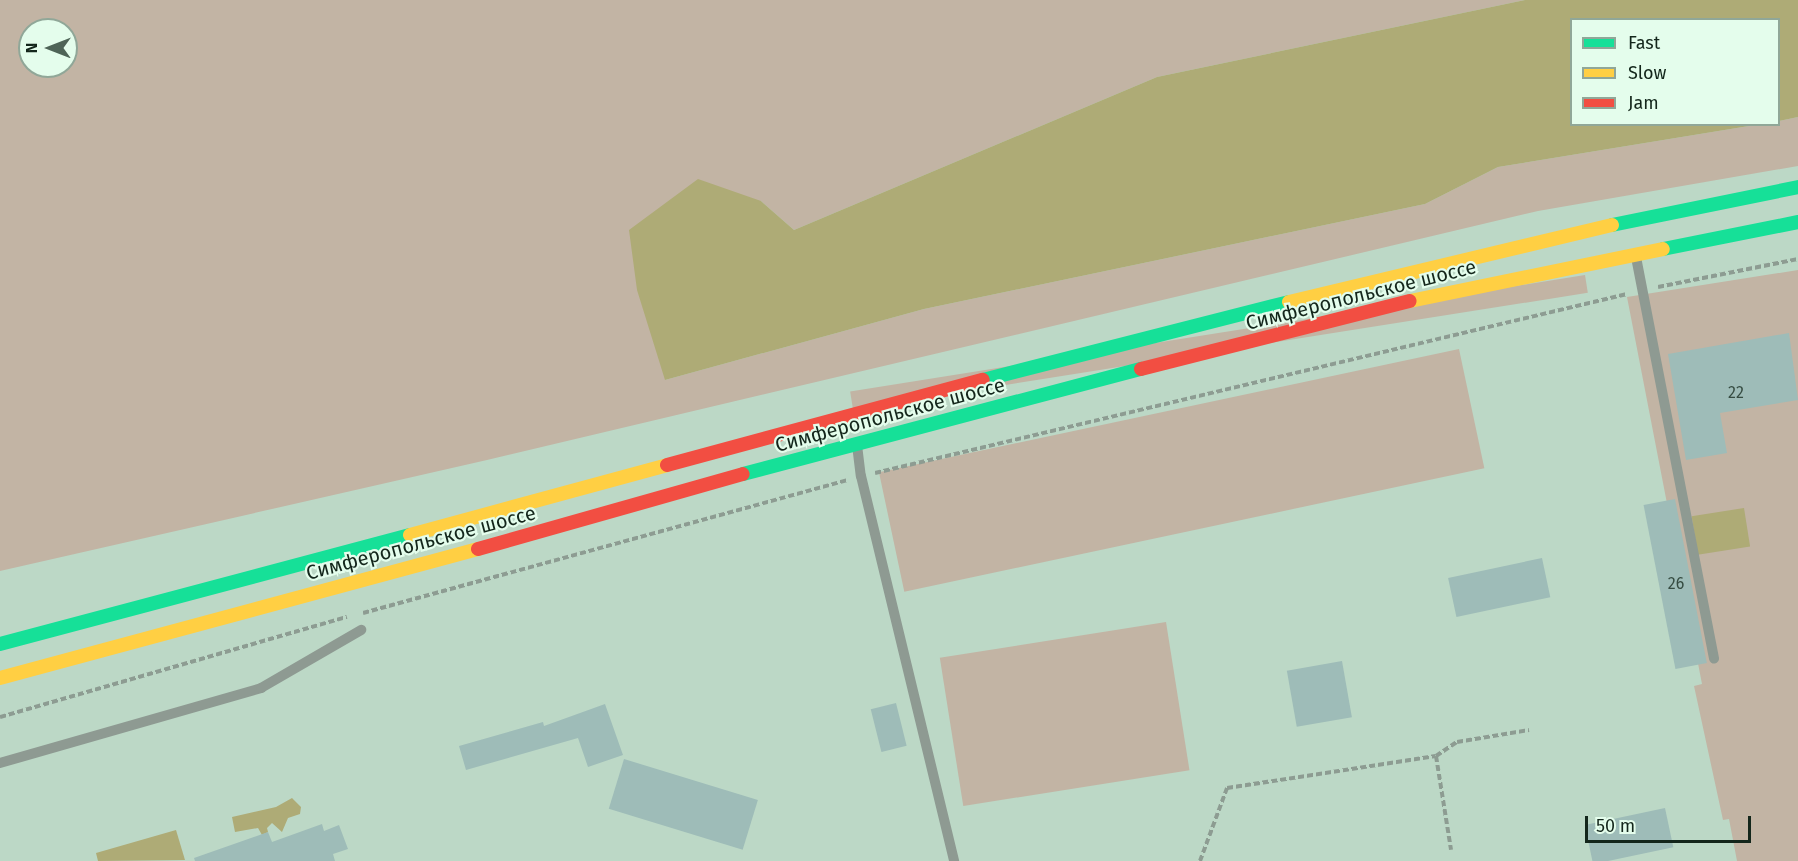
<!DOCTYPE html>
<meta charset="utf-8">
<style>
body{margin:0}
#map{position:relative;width:1798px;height:861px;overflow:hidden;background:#bcd8c6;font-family:"Fira Sans",sans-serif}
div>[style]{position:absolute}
.green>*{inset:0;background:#c2b4a4;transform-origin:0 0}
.water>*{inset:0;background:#aeab76;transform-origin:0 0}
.building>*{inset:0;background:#9ebcb8;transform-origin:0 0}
.path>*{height:4px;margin-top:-2px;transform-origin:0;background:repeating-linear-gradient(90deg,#8d9c92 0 6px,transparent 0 9px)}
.lane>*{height:10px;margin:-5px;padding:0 5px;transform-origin:5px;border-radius:5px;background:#8e9a92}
.fast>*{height:14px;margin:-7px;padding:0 7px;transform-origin:7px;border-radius:7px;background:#16e098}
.slow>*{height:14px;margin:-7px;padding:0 7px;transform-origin:7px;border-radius:7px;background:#ffcf43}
.jam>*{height:14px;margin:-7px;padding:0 7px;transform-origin:7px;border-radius:7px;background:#f24e42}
span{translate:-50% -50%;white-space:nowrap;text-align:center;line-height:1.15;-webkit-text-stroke:4.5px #e4fdec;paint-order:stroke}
.number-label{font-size:16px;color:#364c42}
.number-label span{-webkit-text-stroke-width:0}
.street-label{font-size:20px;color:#13261b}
.legend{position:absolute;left:1570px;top:18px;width:210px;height:108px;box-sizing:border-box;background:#e4fdec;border:2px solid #90a798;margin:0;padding:8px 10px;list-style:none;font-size:18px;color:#13261b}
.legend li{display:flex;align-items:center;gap:12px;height:30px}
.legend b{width:30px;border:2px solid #90a798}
.north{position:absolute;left:18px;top:18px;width:60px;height:60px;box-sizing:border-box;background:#e4fdec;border:2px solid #90a798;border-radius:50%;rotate:270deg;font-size:16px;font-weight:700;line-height:24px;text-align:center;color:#13261b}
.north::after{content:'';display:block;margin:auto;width:21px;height:27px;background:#4e6457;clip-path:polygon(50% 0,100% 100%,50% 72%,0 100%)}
.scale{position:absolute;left:1585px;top:816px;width:166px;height:27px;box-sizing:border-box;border:3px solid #13261b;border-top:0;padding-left:8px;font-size:18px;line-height:21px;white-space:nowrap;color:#13261b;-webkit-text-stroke:4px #e4fdec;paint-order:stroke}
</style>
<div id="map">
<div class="green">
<div style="clip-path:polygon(evenodd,0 0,1525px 0,1157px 77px,794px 230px,761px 201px,665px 380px,924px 309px,1425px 204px,1498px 167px,1755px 125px,1778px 124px,1779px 121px,1798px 117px,1798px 166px,1538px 211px,487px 460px,0 571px,0 0,30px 30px,66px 30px,66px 66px,30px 66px,30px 30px)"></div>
<div style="clip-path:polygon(1798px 270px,1798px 861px,1737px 861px,1729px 819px,1723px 820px,1694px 686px,1702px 684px,1627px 297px)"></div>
<div style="left:1585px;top:275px;width:18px;height:744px;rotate:81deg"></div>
<div style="left:1459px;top:349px;width:122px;height:593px;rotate:78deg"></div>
<div style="left:1166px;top:622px;width:150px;height:229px;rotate:81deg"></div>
</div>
<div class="water">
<div style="clip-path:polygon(1525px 0,1798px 0,1798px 117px,1779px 121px,1778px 20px,1572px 20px,1572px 124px,1755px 125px,1498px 167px,1425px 204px,924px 309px,665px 380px,637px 290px,629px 230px,698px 179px,761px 201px,794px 230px,1157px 77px)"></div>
<div style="left:1744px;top:508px;width:39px;height:53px;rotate:81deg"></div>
<div style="clip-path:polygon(292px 798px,301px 807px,300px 814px,288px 818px,282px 832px,272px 823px,267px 828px,268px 832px,262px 835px,258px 828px,235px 832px,232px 817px,276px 807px)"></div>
<div style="clip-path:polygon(176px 830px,185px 860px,98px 861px,96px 853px)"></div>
</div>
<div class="building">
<div style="clip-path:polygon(1789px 333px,1798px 400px,1720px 413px,1727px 453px,1686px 460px,1668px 354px)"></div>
<div style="left:1675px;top:499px;width:167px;height:32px;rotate:79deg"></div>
<div style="left:1542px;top:558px;width:40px;height:96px;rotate:78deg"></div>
<div style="left:1342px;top:661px;width:57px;height:56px;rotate:80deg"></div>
<div style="left:896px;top:703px;width:44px;height:26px;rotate:76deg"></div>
<div style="clip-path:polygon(605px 704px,623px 755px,588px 767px,578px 738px,466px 770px,459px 746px,543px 722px,544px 726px)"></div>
<div style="left:624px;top:759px;width:140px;height:52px;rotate:17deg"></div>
<div style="left:1665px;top:808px;width:40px;height:82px;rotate:78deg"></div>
<div style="clip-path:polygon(322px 824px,324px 831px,339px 825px,348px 849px,333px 854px,335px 861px,195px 861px,194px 858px,268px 832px,272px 842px)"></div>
</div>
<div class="path">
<div style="left:1658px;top:287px;width:143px;rotate:-11.3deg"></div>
<div style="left:875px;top:473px;width:773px;rotate:-13.39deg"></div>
<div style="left:363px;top:613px;width:503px;rotate:-15.34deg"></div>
<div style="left:0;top:717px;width:361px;rotate:-16.1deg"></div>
<div style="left:1436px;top:756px;width:95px;rotate:80.9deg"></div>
<div style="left:1200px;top:861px;width:78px;rotate:-69.7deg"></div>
<div style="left:1227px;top:788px;width:211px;rotate:-8.7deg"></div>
<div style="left:1436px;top:756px;width:25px;rotate:-34deg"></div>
<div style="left:1457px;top:742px;width:73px;rotate:-9.5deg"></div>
</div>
<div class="lane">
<div style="left:1636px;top:257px;width:409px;rotate:79deg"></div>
<div style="left:857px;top:445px;width:31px;rotate:83deg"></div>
<div style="left:861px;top:476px;width:396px;rotate:76.4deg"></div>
<div style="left:0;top:763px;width:272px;rotate:-16deg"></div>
<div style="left:261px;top:688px;width:116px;rotate:-30.1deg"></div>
</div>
<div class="fast">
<div style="left:1612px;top:225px;width:190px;rotate:-11.5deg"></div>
<div style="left:1663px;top:249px;width:138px;rotate:-11.3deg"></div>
<div style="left:983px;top:380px;width:316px;rotate:-14.3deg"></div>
<div style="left:743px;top:474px;width:412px;rotate:-14.8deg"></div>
<div style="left:0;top:644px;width:424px;rotate:-14.9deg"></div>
</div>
<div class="slow">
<div style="left:1410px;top:301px;width:258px;rotate:-11.6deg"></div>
<div style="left:1289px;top:302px;width:332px;rotate:-13.4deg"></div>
<div style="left:410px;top:535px;width:266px;rotate:-15.2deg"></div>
<div style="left:0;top:678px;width:495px;rotate:-15.1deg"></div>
</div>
<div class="jam">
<div style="left:1141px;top:369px;width:277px;rotate:-14.2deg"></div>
<div style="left:667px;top:465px;width:327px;rotate:-15.1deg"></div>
<div style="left:478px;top:549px;width:275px;rotate:-15.8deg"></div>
</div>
<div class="number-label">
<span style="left:1736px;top:393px">22</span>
<span style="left:1676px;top:584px">26</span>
</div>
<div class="street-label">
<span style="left:1361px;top:295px;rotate:-14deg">Симферопольское шоссе</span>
<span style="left:890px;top:415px;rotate:-15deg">Симферопольское шоссе</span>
<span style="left:421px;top:543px;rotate:-15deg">Симферопольское шоссе</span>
</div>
<ul class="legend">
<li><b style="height:8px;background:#16e098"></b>Fast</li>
<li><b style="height:8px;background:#ffcf43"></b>Slow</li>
<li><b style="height:8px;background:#f24e42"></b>Jam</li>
</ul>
<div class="north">N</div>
<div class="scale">50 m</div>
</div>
